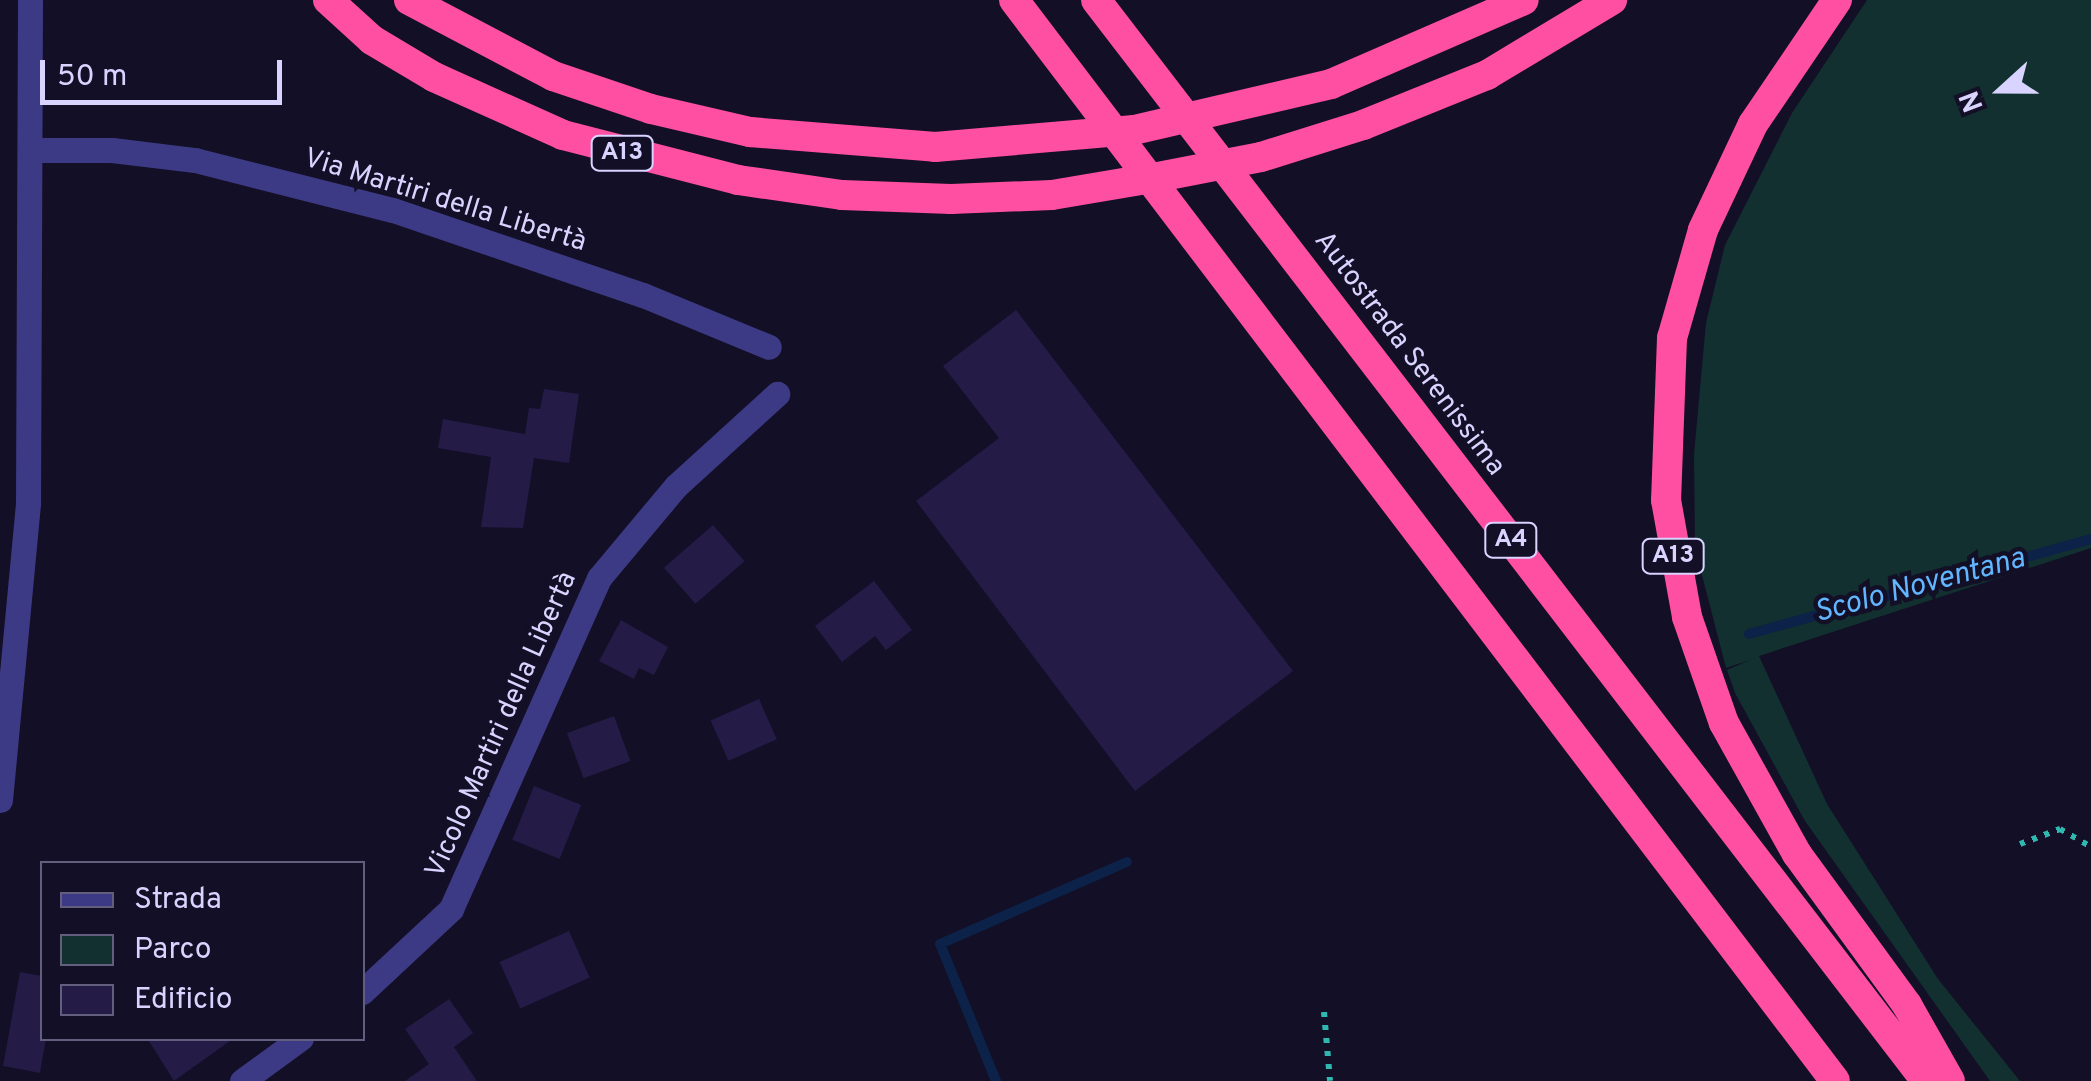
<!DOCTYPE html>
<meta charset="utf-8">
<style>
body{margin:0}
#map{position:relative;width:2091px;height:1081px;overflow:hidden;background:#130f26;font-family:Overpass,sans-serif}
div>[style]{position:absolute}
.green>*{inset:0;background:#12302f}
.stream>*{height:10px;margin:-5px;padding:0 5px;transform-origin:5px;border-radius:5px;background:#0c2248}
.building>*{inset:0;background:#241b47;transform-origin:0 0}
.path>*{height:6px;margin-top:-3px;transform-origin:0;background:repeating-linear-gradient(90deg,#2fb8b0 0 5px,transparent 0 13px)}
.minor>*{height:25px;margin:-12.5px;padding:0 12.5px;transform-origin:12.5px;border-radius:12.5px;background:#3d3a85}
.highway>*{height:30px;margin:-15px;padding:0 15px;transform-origin:15px;border-radius:15px;background:#ff4fa3}
.highway-bridge>*{height:30px;margin:-15px;padding:0 15px;transform-origin:15px;border-radius:15px;background:#ff4fa3}
span{translate:-50% -50%;white-space:nowrap;text-align:center;line-height:1.15;-webkit-text-stroke:9px #130f26;paint-order:stroke}
.shield-label span{padding:2px 8px;background:#130f26;border:2px solid;border-radius:8px;-webkit-text-stroke-width:0}
.shield-label{font-size:25px;color:#d9d4ff;font-weight:700}
.street-label{font-size:28px;color:#d9d4ff}
.water-label{font-size:30px;color:#62b6ff;font-style:italic}
.legend{position:absolute;left:40px;top:861px;width:325px;height:180px;box-sizing:border-box;background:#130f26;border:2px solid #625e7d;margin:0;padding:12px 18px;list-style:none;font-size:30px;color:#d9d4ff}
.legend li{display:flex;align-items:center;gap:20px;height:50px}
.legend b{width:50px;border:2px solid #625e7d}
.north{position:absolute;left:1951px;top:40px;width:100px;height:100px;-webkit-text-stroke:8px #130f26;paint-order:stroke;rotate:249deg;font-size:28px;font-weight:700;line-height:40px;text-align:center;color:#d9d4ff}
.north::after{content:'';display:block;margin:auto;width:35px;height:45px;background:#d9d4ff;clip-path:polygon(50% 0,100% 100%,50% 72%,0 100%)}
.scale{position:absolute;left:40px;top:60px;width:242px;height:45px;box-sizing:border-box;border:5px solid #d9d4ff;border-top:0;padding-left:12px;font-size:30px;line-height:35px;white-space:nowrap;color:#d9d4ff;-webkit-text-stroke:8px #130f26;paint-order:stroke}
</style>
<div id="map">
<div class="green">
<div style="clip-path:polygon(1867px 0,2091px 0,2091px 548px,1759px 656px,1827px 804px,1938px 979px,2020px 1081px,1990px 1081px,1805px 821px,1735px 693px,1727px 670px,1750px 660px,1726px 668px,1695px 548px,1694px 454px,1706px 323px,1725px 245px,1792px 113px)"></div>
</div>
<div class="stream">
<div style="left:1749px;top:634px;width:355px;rotate:-15.5deg"></div>
<div style="left:996px;top:1081px;width:148px;rotate:-112.2deg"></div>
<div style="left:940px;top:944px;width:204px;rotate:-23.7deg"></div>
</div>
<div class="building">
<div style="clip-path:polygon(1016px 310px,1293px 671px,1135px 791px,916px 501px,999px 438px,943px 366px)"></div>
<div style="clip-path:polygon(544px 389px,579px 394px,569px 463px,534px 458px,523px 528px,481px 527px,491px 457px,438px 448px,443px 419px,525px 434px,529px 408px,540px 409px)"></div>
<div style="left:713px;top:525px;width:48px;height:65px;rotate:49deg"></div>
<div style="clip-path:polygon(874px 581px,912px 630px,886px 650px,875px 636px,842px 662px,815px 626px)"></div>
<div style="clip-path:polygon(621px 620px,668px 647px,654px 675px,639px 668px,634px 679px,599px 661px)"></div>
<div style="left:759px;top:699px;width:44px;height:53px;rotate:66deg"></div>
<div style="left:614px;top:716px;width:48px;height:50px;rotate:70deg"></div>
<div style="left:534px;top:786px;width:51px;height:58px;rotate:22deg"></div>
<div style="left:569px;top:931px;width:51px;height:76px;rotate:66deg"></div>
<div style="clip-path:polygon(20px 972px,42px 976px,46px 1038px,40px 1073px,3px 1066px)"></div>
<div style="clip-path:polygon(449px 999px,473px 1033px,454px 1047px,477px 1081px,405px 1081px,429px 1064px,405px 1029px)"></div>
<div style="clip-path:polygon(147px 1038px,234px 1038px,174px 1081px)"></div>
</div>
<div class="path">
<div style="left:2020px;top:844px;width:43px;rotate:-20.6deg"></div>
<div style="left:2060px;top:829px;width:36px;rotate:30deg"></div>
<div style="left:1324px;top:1012px;width:69px;rotate:85deg"></div>
</div>
<div class="minor">
<div style="left:34px;top:150px;width:78px"></div>
<div style="left:112px;top:150px;width:84px;rotate:6.9deg"></div>
<div style="left:195px;top:160px;width:204px;rotate:14.2deg"></div>
<div style="left:393px;top:210px;width:264px;rotate:18.8deg"></div>
<div style="left:643px;top:295px;width:136px;rotate:22.4deg"></div>
<div style="left:0;top:800px;width:298px;rotate:-84.6deg"></div>
<div style="left:28px;top:503px;width:503px;rotate:-89.77deg"></div>
<div style="left:362px;top:992px;width:122px;rotate:-43deg"></div>
<div style="left:451px;top:909px;width:363px;rotate:-65.9deg"></div>
<div style="left:599px;top:578px;width:120px;rotate:-50.1deg"></div>
<div style="left:676px;top:486px;width:137px;rotate:-42.3deg"></div>
<div style="left:242px;top:1081px;width:73px;rotate:-36.1deg"></div>
</div>
<div class="highway">
<div style="left:328px;top:0;width:59px;rotate:42.3deg"></div>
<div style="left:372px;top:40px;width:72px;rotate:30.8deg"></div>
<div style="left:434px;top:77px;width:141px;rotate:24.2deg"></div>
<div style="left:563px;top:135px;width:181px;rotate:14.4deg"></div>
<div style="left:738px;top:180px;width:105px;rotate:8.2deg"></div>
<div style="left:842px;top:195px;width:109px;rotate:2.1deg"></div>
<div style="left:409px;top:0;width:163px;rotate:27.8deg"></div>
<div style="left:553px;top:76px;width:103px;rotate:18.6deg"></div>
<div style="left:651px;top:109px;width:102px;rotate:13.1deg"></div>
<div style="left:750px;top:132px;width:186px;rotate:4.6deg"></div>
<div style="left:1014px;top:0;width:1357px;rotate:52.78deg"></div>
<div style="left:1096px;top:0;width:1363px;rotate:52.48deg"></div>
<div style="left:1837px;top:0;width:150px;rotate:124.1deg"></div>
<div style="left:1753px;top:124px;width:117px;rotate:115.3deg"></div>
<div style="left:1703px;top:230px;width:112px;rotate:106deg"></div>
<div style="left:1672px;top:338px;width:162px;rotate:92.1deg"></div>
<div style="left:1666px;top:500px;width:119px;rotate:79.8deg"></div>
<div style="left:1687px;top:617px;width:112px;rotate:70.8deg"></div>
<div style="left:1724px;top:723px;width:150px;rotate:60.9deg"></div>
<div style="left:1797px;top:854px;width:187px;rotate:53.9deg"></div>
<div style="left:1907px;top:1005px;width:87px;rotate:60.5deg"></div>
<div style="left:1331px;top:84px;width:210px;rotate:-23.5deg"></div>
<div style="left:1363px;top:125px;width:134px;rotate:-22deg"></div>
<div style="left:1487px;top:75px;width:146px;rotate:-31deg"></div>
</div>
<div class="highway-bridge">
<div style="left:935px;top:147px;width:200px;rotate:-4.9deg"></div>
<div style="left:1134px;top:130px;width:202px;rotate:-13.1deg"></div>
<div style="left:951px;top:199px;width:101px;rotate:-2.3deg"></div>
<div style="left:1052px;top:195px;width:108px;rotate:-9.6deg"></div>
<div style="left:1158px;top:177px;width:105px;rotate:-11deg"></div>
<div style="left:1261px;top:157px;width:107px;rotate:-17.4deg"></div>
</div>
<div class="shield-label">
<span style="left:622px;top:153px">A13</span>
<span style="left:1511px;top:540px">A4</span>
<span style="left:1673px;top:556px">A13</span>
</div>
<div class="street-label">
<span style="left:445px;top:201px;rotate:17deg">Via Martiri della Libertà</span>
<span style="left:1409px;top:354px;rotate:53deg">Autostrada Serenissima</span>
<span style="left:502px;top:725px;rotate:-66deg">Vicolo Martiri della Libertà</span>
</div>
<div class="water-label">
<span style="left:1920px;top:587px;rotate:-15deg">Scolo Noventana</span>
</div>
<ul class="legend">
<li><b style="height:12px;background:#3d3a85"></b>Strada</li>
<li><b style="height:28px;background:#12302f"></b>Parco</li>
<li><b style="height:28px;background:#241b47"></b>Edificio</li>
</ul>
<div class="north">N</div>
<div class="scale">50 m</div>
</div>
